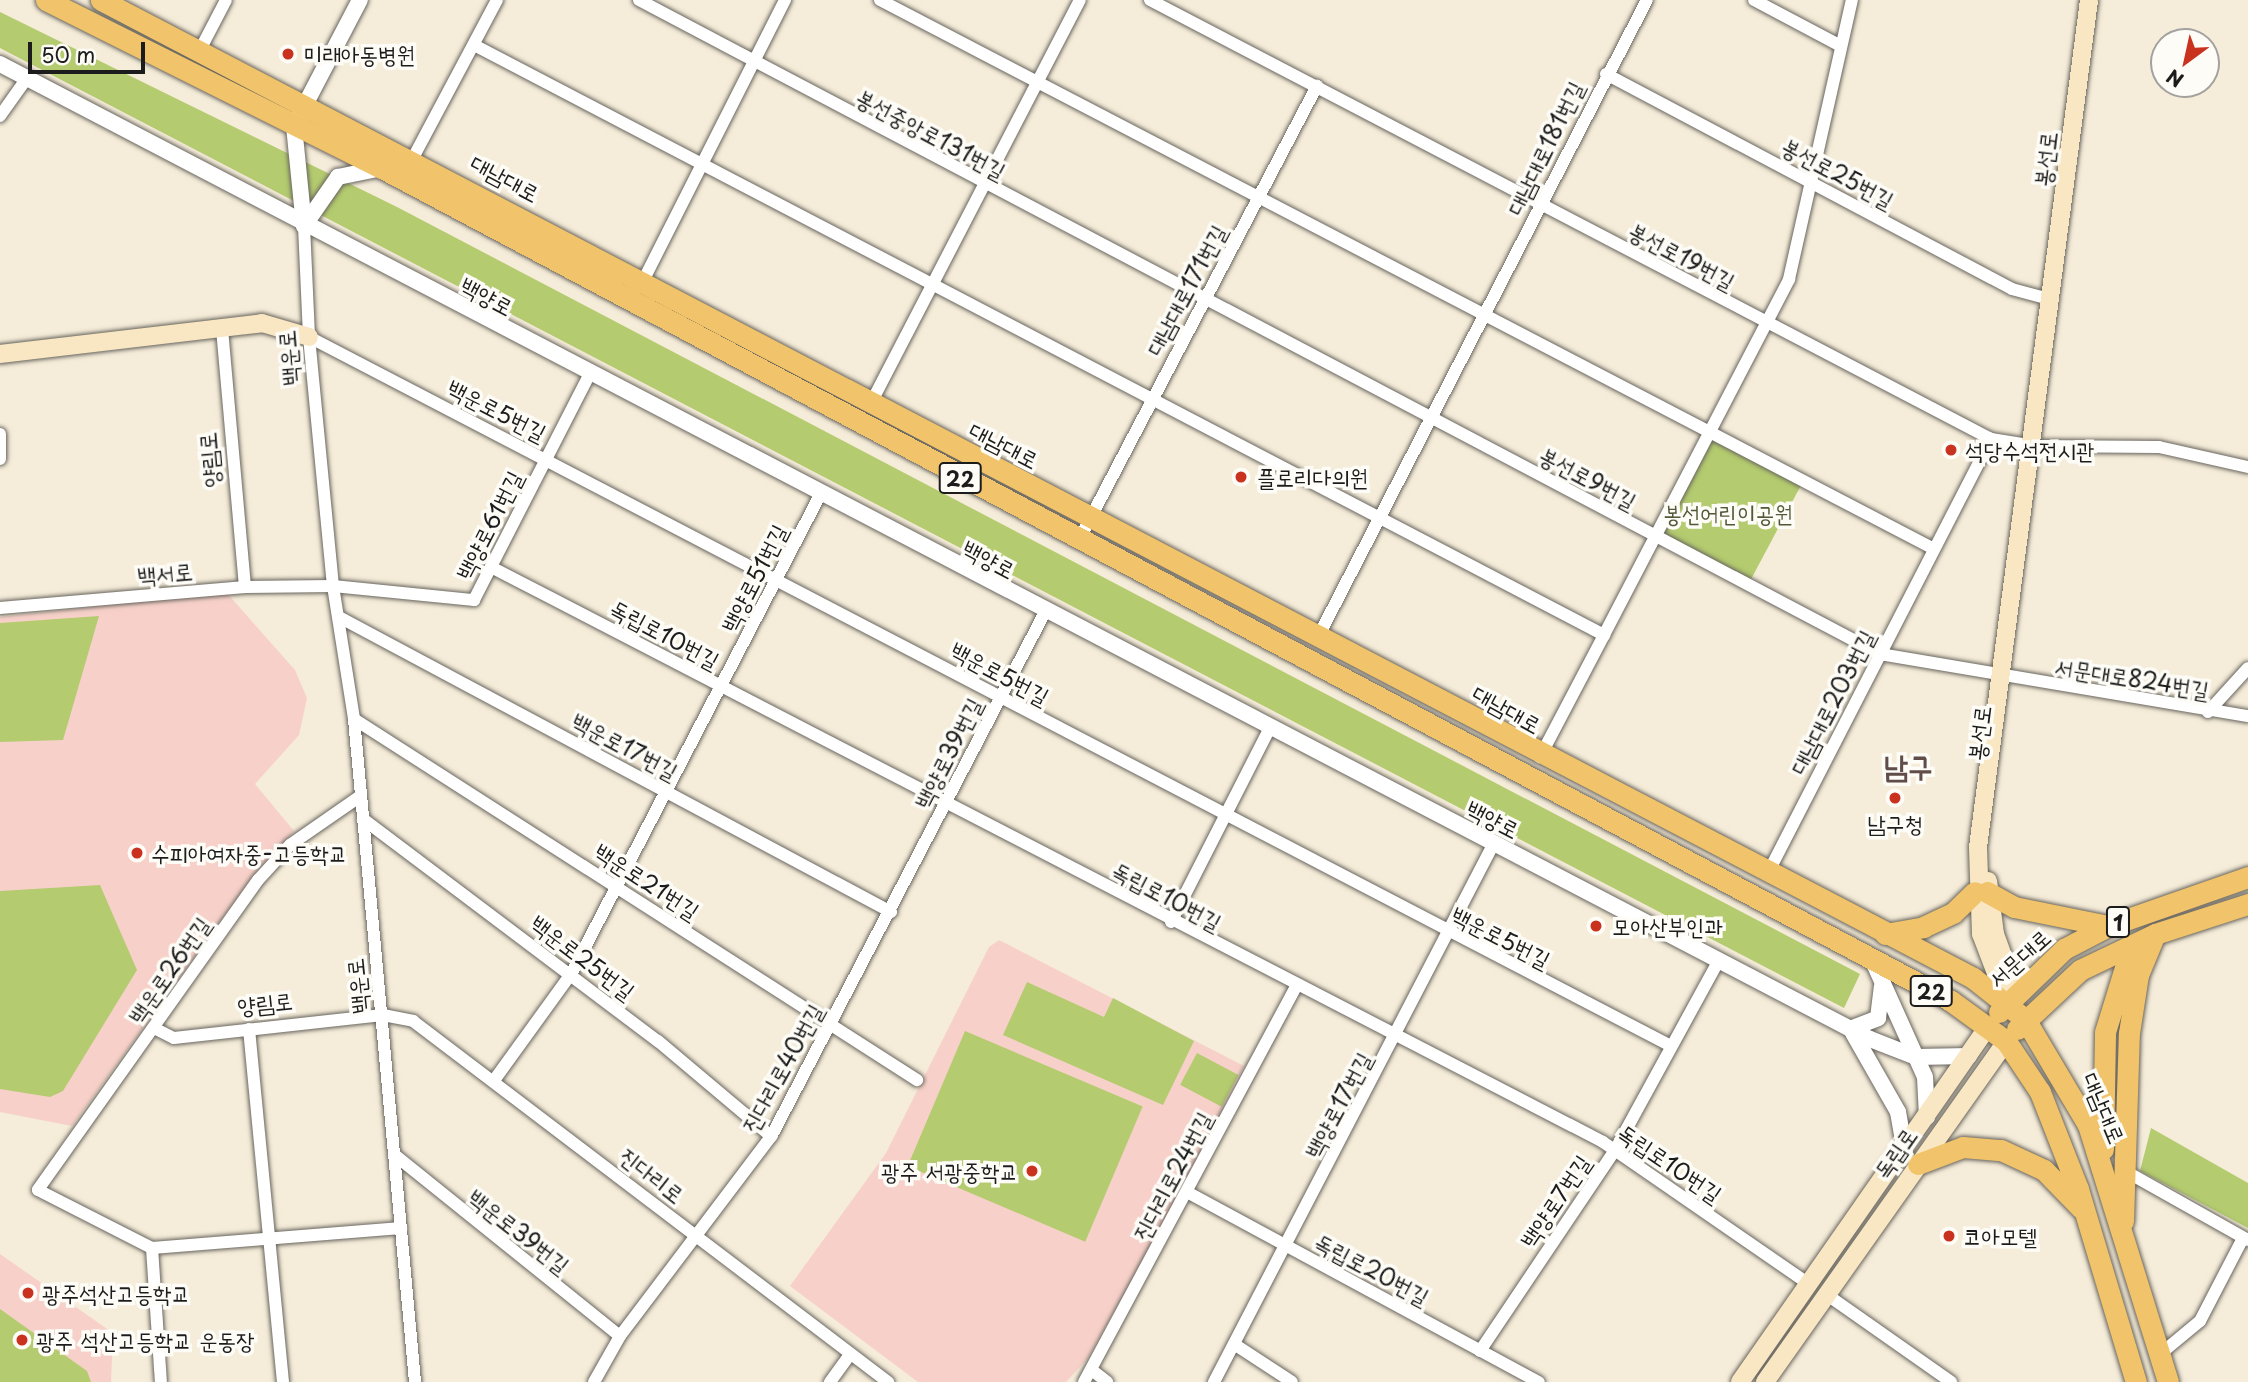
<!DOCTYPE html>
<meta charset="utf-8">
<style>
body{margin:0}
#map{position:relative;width:2248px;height:1382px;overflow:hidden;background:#f5ecd9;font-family:"Playpen Sans","Poor Story",sans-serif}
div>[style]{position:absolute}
.built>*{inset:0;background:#f7d1c9}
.green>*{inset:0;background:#b4cb6f;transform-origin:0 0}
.roads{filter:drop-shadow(0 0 2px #68655e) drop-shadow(0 0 2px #68655e)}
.minor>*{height:12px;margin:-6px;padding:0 6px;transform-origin:6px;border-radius:6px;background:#fff}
.tertiary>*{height:16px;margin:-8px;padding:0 8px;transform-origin:8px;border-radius:8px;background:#fff}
.secondary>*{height:18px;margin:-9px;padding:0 9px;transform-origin:9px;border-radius:9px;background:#f9e7c3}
.primary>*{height:21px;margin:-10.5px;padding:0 10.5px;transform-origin:10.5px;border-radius:10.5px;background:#f1c36a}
.dots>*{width:19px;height:19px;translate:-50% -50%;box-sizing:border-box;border:4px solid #fdfcf7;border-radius:50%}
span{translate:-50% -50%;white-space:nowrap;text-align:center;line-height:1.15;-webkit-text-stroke:7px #fdfcf7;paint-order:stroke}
.shield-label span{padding:2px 5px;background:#fdfcf7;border:2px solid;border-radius:5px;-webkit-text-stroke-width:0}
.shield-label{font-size:21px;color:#1c1c1c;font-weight:700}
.poi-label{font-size:23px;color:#1c1c1c}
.left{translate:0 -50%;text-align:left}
.right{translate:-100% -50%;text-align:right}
.street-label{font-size:23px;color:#1c1c1c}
.park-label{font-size:23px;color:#515939}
.district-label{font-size:30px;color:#604d49;font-weight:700}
.north{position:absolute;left:2150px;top:28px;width:70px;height:70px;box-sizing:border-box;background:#fdfcf7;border:2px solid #a3a29f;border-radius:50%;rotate:213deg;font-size:19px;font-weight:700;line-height:28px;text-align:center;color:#1c1c1c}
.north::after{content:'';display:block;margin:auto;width:24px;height:32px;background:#c8321e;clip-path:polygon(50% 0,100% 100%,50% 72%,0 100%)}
.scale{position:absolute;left:28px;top:42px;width:117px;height:32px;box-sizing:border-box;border:4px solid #1c1c1c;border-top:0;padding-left:9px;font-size:21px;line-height:24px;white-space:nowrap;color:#1c1c1c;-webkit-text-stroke:5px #fdfcf7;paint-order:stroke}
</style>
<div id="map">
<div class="built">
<div style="clip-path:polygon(226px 592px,295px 670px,307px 698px,299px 735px,255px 784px,294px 831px,253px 876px,72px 1126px,0 1112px,0 617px)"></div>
<div style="clip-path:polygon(999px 940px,1244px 1066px,1175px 1203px,1088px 1358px,1066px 1382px,918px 1382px,790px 1286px,886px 1153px,989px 947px)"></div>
<div style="clip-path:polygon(0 1254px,113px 1333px,111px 1382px,0 1382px)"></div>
</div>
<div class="green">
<div style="clip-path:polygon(0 12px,397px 207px,1860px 974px,1844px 1008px,0 48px)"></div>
<div style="left:1711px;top:433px;width:104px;height:118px;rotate:28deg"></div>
<div style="clip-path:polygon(99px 616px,63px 740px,0 742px,0 623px)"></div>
<div style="clip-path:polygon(100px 885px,137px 970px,63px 1091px,50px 1097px,0 1089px,0 891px)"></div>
<div style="clip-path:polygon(1027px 982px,1104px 1017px,1113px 998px,1194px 1041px,1163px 1105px,1003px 1035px)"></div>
<div style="left:965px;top:1031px;width:193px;height:147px;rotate:23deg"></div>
<div style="left:1197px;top:1053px;width:47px;height:36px;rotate:28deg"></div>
<div style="clip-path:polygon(2151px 1128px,2248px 1183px,2248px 1228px,2140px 1171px)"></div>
<div style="clip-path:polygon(0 1309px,87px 1371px,91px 1382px,0 1382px)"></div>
</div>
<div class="roads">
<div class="minor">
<div style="left:639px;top:0;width:1403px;rotate:27.79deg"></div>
<div style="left:1880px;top:654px;width:373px;rotate:9.6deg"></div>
<div style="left:880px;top:0;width:1188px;rotate:27.51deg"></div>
<div style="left:1150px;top:0;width:949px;rotate:27.56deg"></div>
<div style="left:1991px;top:439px;width:44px;rotate:9.2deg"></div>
<div style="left:2034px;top:446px;width:125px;rotate:0.5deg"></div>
<div style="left:2159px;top:447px;width:91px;rotate:12.7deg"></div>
<div style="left:1754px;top:0;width:98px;rotate:27.9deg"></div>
<div style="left:474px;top:45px;width:1275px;rotate:27.57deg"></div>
<div style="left:1604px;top:635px;width:138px;rotate:117.7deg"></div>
<div style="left:200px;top:50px;width:56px;rotate:-62.5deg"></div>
<div style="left:1606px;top:74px;width:459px;rotate:27.9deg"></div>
<div style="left:2012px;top:289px;width:42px;rotate:15deg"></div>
<div style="left:0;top:116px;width:47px;rotate:-54.6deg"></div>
<div style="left:413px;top:158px;width:179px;rotate:-62deg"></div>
<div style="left:304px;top:226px;width:111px;rotate:87.4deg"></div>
<div style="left:309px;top:337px;width:250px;rotate:84.5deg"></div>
<div style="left:333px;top:586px;width:135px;rotate:81deg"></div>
<div style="left:354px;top:719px;width:666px;rotate:84.74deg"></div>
<div style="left:640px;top:287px;width:322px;rotate:-63.2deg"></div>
<div style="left:222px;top:329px;width:259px;rotate:84.9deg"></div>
<div style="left:309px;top:337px;width:1535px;rotate:27.5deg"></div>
<div style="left:870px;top:405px;width:456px;rotate:-62.6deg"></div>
<div style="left:0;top:434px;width:25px;rotate:90deg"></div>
<div style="left:1079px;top:540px;width:513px;rotate:-62.34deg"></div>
<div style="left:491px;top:567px;width:1252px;rotate:27.34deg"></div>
<div style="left:1603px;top:1142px;width:252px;rotate:34.6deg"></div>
<div style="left:0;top:608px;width:246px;rotate:-4.9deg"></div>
<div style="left:245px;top:587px;width:88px;rotate:-0.7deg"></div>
<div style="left:333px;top:586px;width:142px;rotate:5.7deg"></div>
<div style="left:474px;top:600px;width:253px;rotate:-62.9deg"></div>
<div style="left:339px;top:617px;width:626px;rotate:28.12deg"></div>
<div style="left:1604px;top:635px;width:401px;rotate:-62.5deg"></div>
<div style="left:1789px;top:279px;width:286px;rotate:-77.3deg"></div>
<div style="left:1317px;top:639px;width:719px;rotate:-62.69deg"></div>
<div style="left:2208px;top:712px;width:59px;rotate:-47.7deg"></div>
<div style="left:354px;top:719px;width:669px;rotate:32.67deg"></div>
<div style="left:359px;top:797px;width:84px;rotate:145.2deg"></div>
<div style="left:290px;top:845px;width:47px;rotate:132.4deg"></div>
<div style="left:258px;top:880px;width:380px;rotate:125.4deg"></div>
<div style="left:38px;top:1190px;width:128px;rotate:27deg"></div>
<div style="left:152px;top:1248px;width:250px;rotate:-4.6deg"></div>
<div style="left:363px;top:819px;width:369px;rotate:37deg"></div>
<div style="left:658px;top:1041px;width:148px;rotate:40.1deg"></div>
<div style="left:1768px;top:873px;width:488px;rotate:-62.8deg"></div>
<div style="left:1171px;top:922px;width:216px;rotate:-63deg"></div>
<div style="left:154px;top:1028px;width:22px;rotate:27deg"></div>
<div style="left:174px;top:1038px;width:210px;rotate:-6.3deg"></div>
<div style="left:383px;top:1015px;width:31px;rotate:11deg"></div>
<div style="left:413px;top:1021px;width:597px;rotate:37.23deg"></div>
<div style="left:249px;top:1029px;width:355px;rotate:84.5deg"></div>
<div style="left:495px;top:1079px;width:130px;rotate:-54.1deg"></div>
<div style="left:571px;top:974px;width:540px;rotate:-62.53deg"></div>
<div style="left:396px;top:1156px;width:287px;rotate:38.8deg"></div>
<div style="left:2125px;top:1171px;width:141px;rotate:29.3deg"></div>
<div style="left:1187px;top:1192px;width:400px;rotate:28.4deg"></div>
<div style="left:152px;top:1248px;width:134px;rotate:86.2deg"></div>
<div style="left:1826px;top:1294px;width:153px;rotate:35.1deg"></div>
<div style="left:1234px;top:1344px;width:69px;rotate:33.2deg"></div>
<div style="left:1480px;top:1351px;width:242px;rotate:-56.1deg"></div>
<div style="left:1615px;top:1150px;width:217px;rotate:-61.3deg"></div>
<div style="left:2159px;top:1355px;width:53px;rotate:-39.7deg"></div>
<div style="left:2200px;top:1321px;width:93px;rotate:-62.6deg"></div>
<div style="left:1093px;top:1371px;width:18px;rotate:38deg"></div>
<div style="left:594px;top:1382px;width:53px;rotate:-60.5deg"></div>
<div style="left:620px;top:1336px;width:252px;rotate:-52.9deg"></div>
<div style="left:772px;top:1135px;width:588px;rotate:-62.43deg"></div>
<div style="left:830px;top:1382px;width:34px;rotate:-54deg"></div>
<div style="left:1084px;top:1382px;width:448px;rotate:-61.8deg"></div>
<div style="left:1214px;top:1382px;width:605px;rotate:-62.55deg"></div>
</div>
<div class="tertiary">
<div style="left:0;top:64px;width:2109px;rotate:27.54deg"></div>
<div style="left:1870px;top:1039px;width:49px;rotate:21.4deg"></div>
<div style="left:1916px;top:1057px;width:53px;rotate:-1.1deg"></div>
<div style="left:304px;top:226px;width:100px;rotate:-95.7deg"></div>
<div style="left:294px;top:126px;width:142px;rotate:-62.4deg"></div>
<div style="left:304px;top:226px;width:60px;rotate:-55.2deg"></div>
<div style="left:338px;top:177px;width:45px;rotate:-11.6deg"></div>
<div style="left:1872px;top:959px;width:129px;rotate:65.8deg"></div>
<div style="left:1925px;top:1077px;width:40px;rotate:87.1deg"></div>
<div style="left:1850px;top:1029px;width:30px;rotate:-21deg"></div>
<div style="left:1878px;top:1018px;width:32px;rotate:-83deg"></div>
<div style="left:1853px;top:1033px;width:91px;rotate:60.3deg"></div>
<div style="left:1898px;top:1112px;width:40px;rotate:80deg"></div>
</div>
<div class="secondary">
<div style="left:0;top:354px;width:264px;rotate:-6.7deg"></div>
<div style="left:262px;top:323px;width:49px;rotate:16.6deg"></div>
<div style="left:1988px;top:881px;width:53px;rotate:82.5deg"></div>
<div style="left:1995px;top:934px;width:62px;rotate:70.1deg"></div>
<div style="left:2007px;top:1002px;width:73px;rotate:-110.9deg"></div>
<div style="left:1981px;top:934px;width:87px;rotate:-92deg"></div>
<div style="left:1978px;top:847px;width:854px;rotate:-82.53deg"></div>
<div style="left:1740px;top:1382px;width:434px;rotate:-55.1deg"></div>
<div style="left:1765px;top:1382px;width:418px;rotate:-54.7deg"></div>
</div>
<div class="primary">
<div style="left:46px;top:0;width:376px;rotate:26.6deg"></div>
<div style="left:382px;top:168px;width:1776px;rotate:27.96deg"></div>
<div style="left:1951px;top:1001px;width:68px;rotate:36deg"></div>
<div style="left:2006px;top:1041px;width:61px;rotate:56.3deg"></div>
<div style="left:2040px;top:1092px;width:104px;rotate:68.6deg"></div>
<div style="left:2078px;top:1189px;width:202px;rotate:73.3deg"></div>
<div style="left:101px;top:0;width:2112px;rotate:27.58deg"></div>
<div style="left:1973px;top:978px;width:66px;rotate:38.3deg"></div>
<div style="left:2025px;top:1019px;width:123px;rotate:59.3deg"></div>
<div style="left:2088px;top:1125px;width:269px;rotate:72.7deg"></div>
<div style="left:1987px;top:892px;width:31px;rotate:29deg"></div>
<div style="left:2014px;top:907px;width:96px;rotate:11.4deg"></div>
<div style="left:1885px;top:934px;width:39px;rotate:-10deg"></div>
<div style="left:1923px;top:927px;width:33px;rotate:-25deg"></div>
<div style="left:1953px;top:913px;width:30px;rotate:-44deg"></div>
<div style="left:1999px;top:1012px;width:91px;rotate:-44.1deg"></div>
<div style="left:2064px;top:949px;width:50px;rotate:-27.6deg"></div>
<div style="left:2108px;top:926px;width:148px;rotate:-19.3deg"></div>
<div style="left:2017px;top:1029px;width:86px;rotate:-43.1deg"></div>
<div style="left:2080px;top:970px;width:83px;rotate:-25.6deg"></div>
<div style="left:2155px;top:934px;width:98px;rotate:-17.9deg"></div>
<div style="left:2103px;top:1149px;width:117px;rotate:-89deg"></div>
<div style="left:2105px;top:1032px;width:91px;rotate:-72.8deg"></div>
<div style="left:1918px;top:1164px;width:48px;rotate:-20.7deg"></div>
<div style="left:1963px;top:1147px;width:38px;rotate:5deg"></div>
<div style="left:2001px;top:1150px;width:47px;rotate:24.9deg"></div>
<div style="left:2044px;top:1170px;width:53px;rotate:45.8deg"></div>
<div style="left:2123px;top:1221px;width:188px;rotate:-88.2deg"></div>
<div style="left:2129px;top:1033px;width:59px;rotate:-81.2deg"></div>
<div style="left:2138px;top:975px;width:44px;rotate:-67.5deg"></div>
</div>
</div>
<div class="dots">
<div style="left:288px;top:54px;background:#c8321e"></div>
<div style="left:1951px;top:450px;background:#c8321e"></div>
<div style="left:1241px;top:477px;background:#c8321e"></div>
<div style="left:1895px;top:798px;background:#c8321e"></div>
<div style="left:137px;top:853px;background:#c8321e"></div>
<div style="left:1596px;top:926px;background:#c8321e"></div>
<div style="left:1032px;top:1171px;background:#c8321e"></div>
<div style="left:1949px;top:1236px;background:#c8321e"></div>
<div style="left:28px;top:1293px;background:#c8321e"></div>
<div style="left:22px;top:1340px;background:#c8321e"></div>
</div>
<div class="shield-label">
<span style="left:960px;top:478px">22</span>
<span style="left:2118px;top:922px">1</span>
<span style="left:1931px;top:991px">22</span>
</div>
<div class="poi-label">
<span class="left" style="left:304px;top:54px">미래아동병원</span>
<span class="left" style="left:1965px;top:450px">석당수석전시관</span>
<span class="left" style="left:1257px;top:477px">플로리다의원</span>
<span style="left:1895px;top:823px">남구청</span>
<span class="left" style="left:151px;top:853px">수피아여자중-고등학교</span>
<span class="left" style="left:1612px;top:926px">모아산부인과</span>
<span class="right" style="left:1018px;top:1171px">광주 서광중학교</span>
<span class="left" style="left:1963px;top:1236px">코아모텔</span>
<span class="left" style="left:42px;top:1293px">광주석산고등학교</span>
<span class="left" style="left:36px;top:1340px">광주 석산고등학교 운동장</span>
</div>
<div class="street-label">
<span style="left:931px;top:134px;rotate:28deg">봉선중앙로131번길</span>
<span style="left:1545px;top:148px;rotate:-64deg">대남대로181번길</span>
<span style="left:2045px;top:159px;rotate:-83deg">봉선로</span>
<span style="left:1838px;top:173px;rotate:28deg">봉선로25번길</span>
<span style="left:505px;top:178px;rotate:28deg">대남대로</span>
<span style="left:1682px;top:256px;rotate:28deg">봉선로19번길</span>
<span style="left:1186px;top:290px;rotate:-62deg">대남대로171번길</span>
<span style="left:487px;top:296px;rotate:28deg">백양로</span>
<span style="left:288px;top:358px;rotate:-95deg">백운로</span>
<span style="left:497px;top:410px;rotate:27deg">백운로5번길</span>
<span style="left:1004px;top:445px;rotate:27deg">대남대로</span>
<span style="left:209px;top:460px;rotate:-95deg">양림로</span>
<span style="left:1588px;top:478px;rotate:28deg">봉선로9번길</span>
<span style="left:489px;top:525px;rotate:-63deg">백양로61번길</span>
<span style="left:989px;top:559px;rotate:28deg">백양로</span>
<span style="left:165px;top:573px;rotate:-5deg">백서로</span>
<span style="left:754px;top:578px;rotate:-63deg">백양로51번길</span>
<span style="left:665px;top:634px;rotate:28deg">독립로10번길</span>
<span style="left:1000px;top:673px;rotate:28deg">백운로5번길</span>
<span style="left:2132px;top:678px;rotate:9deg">서문대로824번길</span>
<span style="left:1832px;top:702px;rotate:-63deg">대남대로203번길</span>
<span style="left:1507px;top:709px;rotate:29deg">대남대로</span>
<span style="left:1979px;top:733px;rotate:-83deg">봉선로</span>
<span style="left:625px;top:746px;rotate:28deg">백운로17번길</span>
<span style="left:948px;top:753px;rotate:-63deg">백양로39번길</span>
<span style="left:1493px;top:819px;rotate:27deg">백양로</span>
<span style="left:647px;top:881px;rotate:33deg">백운로21번길</span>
<span style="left:1167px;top:896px;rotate:28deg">독립로10번길</span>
<span style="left:1501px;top:937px;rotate:27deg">백운로5번길</span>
<span style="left:583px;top:957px;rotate:37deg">백운로25번길</span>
<span style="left:2019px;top:958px;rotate:-42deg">서문대로</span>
<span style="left:169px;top:970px;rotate:-55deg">백운로26번길</span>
<span style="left:357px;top:986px;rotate:-96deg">백운로</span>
<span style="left:265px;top:1003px;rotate:-6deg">양림로</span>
<span style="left:782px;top:1068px;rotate:-61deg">진다리로40번길</span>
<span style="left:1338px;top:1105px;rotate:-62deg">백양로17번길</span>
<span style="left:2104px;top:1108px;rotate:67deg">대남대로</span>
<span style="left:1895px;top:1153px;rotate:-55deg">독립로</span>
<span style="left:1670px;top:1163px;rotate:34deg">독립로10번길</span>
<span style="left:652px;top:1175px;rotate:38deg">진다리로</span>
<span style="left:1172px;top:1176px;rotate:-62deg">진다리로24번길</span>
<span style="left:1555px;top:1201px;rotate:-56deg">백양로7번길</span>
<span style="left:519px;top:1231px;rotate:38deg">백운로39번길</span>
<span style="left:1372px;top:1269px;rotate:28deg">독립로20번길</span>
</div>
<div class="park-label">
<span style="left:1728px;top:513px">봉선어린이공원</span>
</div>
<div class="district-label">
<span style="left:1908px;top:765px">남구</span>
</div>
<div class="north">N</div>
<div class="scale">50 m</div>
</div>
